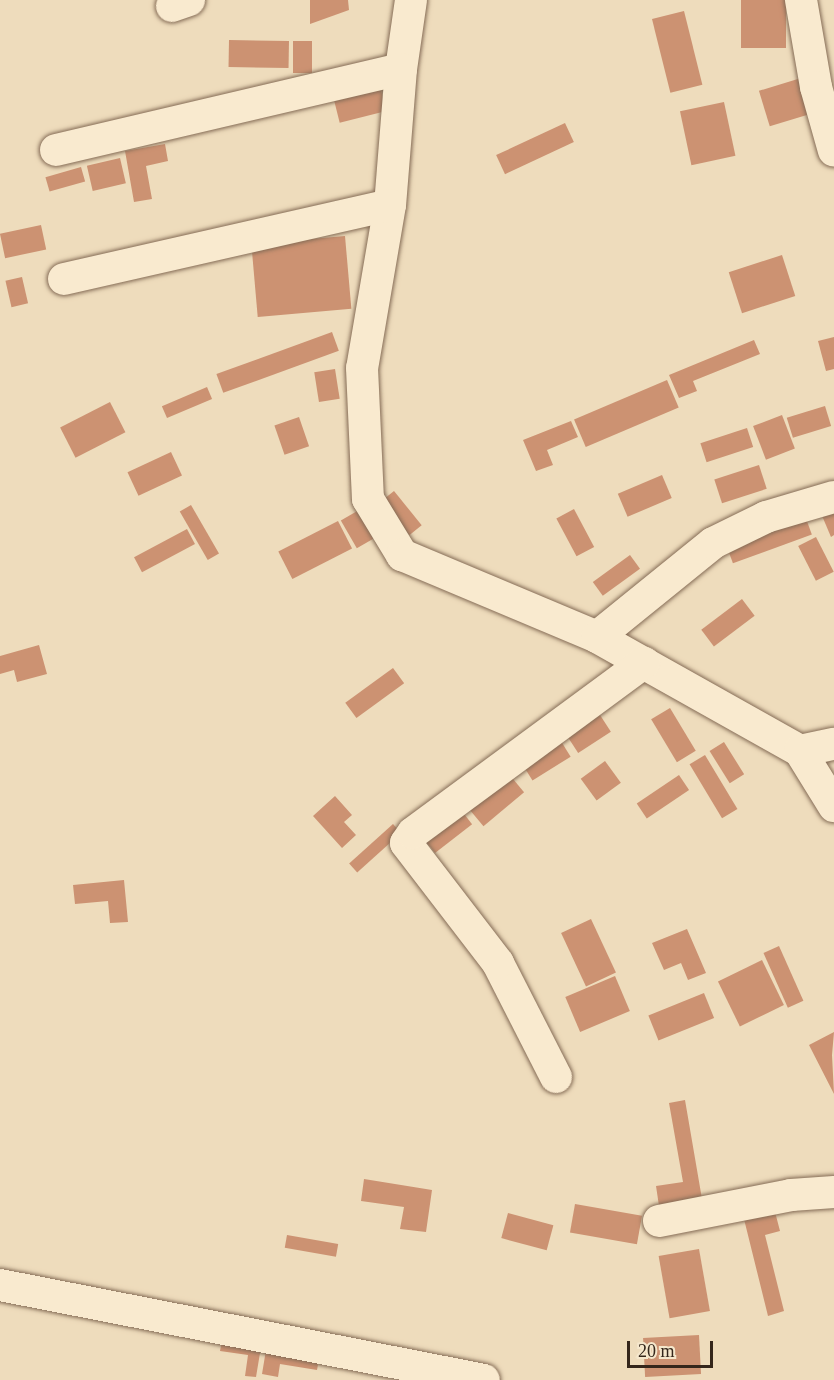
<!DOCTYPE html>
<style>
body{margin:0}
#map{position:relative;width:834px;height:1380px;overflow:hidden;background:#eedcbc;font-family:"Times New Roman",serif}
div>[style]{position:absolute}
.building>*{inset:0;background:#cc9272;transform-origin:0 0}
.roads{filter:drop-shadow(0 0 2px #856c56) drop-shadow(0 0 2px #856c56)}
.minor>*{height:32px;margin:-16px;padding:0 16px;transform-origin:16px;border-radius:16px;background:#f9eacf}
span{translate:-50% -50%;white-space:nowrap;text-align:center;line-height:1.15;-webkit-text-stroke:4.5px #f5e7cc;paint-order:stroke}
.scale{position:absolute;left:627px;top:1341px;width:86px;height:27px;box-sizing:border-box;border:3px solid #34261b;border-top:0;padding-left:8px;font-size:18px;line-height:21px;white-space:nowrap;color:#34261b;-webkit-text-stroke:4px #f5e7cc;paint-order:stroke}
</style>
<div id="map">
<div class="building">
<div style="clip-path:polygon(310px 0,348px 0,349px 10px,310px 24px)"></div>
<div style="left:741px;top:0;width:45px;height:48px"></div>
<div style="left:684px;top:11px;width:76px;height:33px;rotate:76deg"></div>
<div style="left:229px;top:40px;width:60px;height:27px;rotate:1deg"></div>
<div style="left:293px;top:41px;width:19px;height:32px"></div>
<div style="left:801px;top:78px;width:37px;height:44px;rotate:73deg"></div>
<div style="left:379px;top:82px;width:30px;height:48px;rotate:76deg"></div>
<div style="left:724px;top:102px;width:55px;height:45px;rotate:78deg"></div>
<div style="left:565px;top:123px;width:21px;height:76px;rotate:65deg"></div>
<div style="clip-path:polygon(165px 144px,168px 161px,146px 166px,152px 199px,134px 202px,125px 151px)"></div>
<div style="left:120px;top:158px;width:26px;height:34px;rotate:77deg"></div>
<div style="left:81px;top:167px;width:15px;height:37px;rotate:74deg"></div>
<div style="left:41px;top:225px;width:25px;height:42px;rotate:78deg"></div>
<div style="left:345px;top:236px;width:73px;height:94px;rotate:85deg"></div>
<div style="left:782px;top:255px;width:43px;height:56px;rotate:72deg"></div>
<div style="left:22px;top:277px;width:27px;height:17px;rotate:77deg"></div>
<div style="left:332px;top:332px;width:20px;height:123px;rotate:70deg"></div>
<div style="clip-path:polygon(834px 337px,834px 369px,826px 371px,818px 341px)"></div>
<div style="clip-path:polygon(754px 340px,760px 354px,693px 381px,697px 391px,679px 398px,669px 375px)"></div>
<div style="left:335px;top:369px;width:30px;height:21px;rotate:81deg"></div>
<div style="left:667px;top:380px;width:30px;height:101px;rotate:67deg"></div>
<div style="left:207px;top:387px;width:13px;height:49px;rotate:67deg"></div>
<div style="left:110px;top:402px;width:34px;height:56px;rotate:63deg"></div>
<div style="left:825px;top:406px;width:21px;height:40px;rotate:73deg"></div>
<div style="left:782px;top:415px;width:36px;height:31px;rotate:69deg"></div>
<div style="left:299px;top:417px;width:31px;height:26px;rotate:71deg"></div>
<div style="clip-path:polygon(571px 421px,578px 437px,547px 450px,553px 465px,536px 471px,523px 440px)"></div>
<div style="left:747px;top:428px;width:20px;height:49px;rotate:72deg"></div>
<div style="left:171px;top:452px;width:26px;height:48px;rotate:65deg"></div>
<div style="left:759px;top:465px;width:25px;height:47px;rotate:72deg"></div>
<div style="left:662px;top:475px;width:25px;height:48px;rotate:67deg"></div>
<div style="left:394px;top:491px;width:44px;height:16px;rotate:51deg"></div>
<div style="left:191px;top:505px;width:56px;height:13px;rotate:60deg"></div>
<div style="clip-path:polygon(834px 505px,834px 535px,831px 537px,820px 511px)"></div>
<div style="left:574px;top:509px;width:43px;height:20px;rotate:62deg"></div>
<div style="left:359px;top:510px;width:32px;height:21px;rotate:60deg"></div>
<div style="left:804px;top:513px;width:23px;height:84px;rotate:70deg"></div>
<div style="left:338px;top:521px;width:31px;height:67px;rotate:63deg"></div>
<div style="left:187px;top:529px;width:17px;height:60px;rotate:62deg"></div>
<div style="left:816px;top:537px;width:39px;height:20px;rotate:63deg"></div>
<div style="left:630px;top:555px;width:17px;height:46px;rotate:54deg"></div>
<div style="left:742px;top:599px;width:21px;height:51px;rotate:53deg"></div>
<div style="clip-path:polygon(39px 645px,47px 674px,17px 682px,14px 670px,0 674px,0 656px)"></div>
<div style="left:393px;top:668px;width:19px;height:59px;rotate:54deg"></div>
<div style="left:670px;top:708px;width:50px;height:22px;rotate:59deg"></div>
<div style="left:600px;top:715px;width:20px;height:39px;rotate:57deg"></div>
<div style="left:559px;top:738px;width:22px;height:45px;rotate:58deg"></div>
<div style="left:724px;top:742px;width:38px;height:17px;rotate:58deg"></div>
<div style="left:705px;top:755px;width:63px;height:18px;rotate:59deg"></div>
<div style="left:605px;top:761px;width:27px;height:30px;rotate:54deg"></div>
<div style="left:508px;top:773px;width:25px;height:53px;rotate:50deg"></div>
<div style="left:679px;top:775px;width:18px;height:51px;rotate:56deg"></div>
<div style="clip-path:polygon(335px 796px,352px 815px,344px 822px,356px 835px,342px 848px,313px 816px)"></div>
<div style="left:461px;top:810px;width:18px;height:47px;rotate:52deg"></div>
<div style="left:393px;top:824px;width:12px;height:59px;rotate:48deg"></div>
<div style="clip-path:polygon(124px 880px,128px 922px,110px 923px,108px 901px,75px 904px,73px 885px)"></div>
<div style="left:591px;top:919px;width:59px;height:33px;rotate:65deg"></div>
<div style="clip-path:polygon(687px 929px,706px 973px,688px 980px,681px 963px,664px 970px,652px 943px)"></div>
<div style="left:779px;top:946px;width:60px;height:17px;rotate:66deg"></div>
<div style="left:762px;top:960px;width:50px;height:49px;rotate:64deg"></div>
<div style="left:615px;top:976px;width:38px;height:54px;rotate:67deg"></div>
<div style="left:704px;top:993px;width:27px;height:60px;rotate:68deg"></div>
<div style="clip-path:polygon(834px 1032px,832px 1055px,834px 1094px,809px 1045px)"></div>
<div style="clip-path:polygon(685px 1100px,702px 1199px,659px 1206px,656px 1186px,683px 1182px,669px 1103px)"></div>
<div style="clip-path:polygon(364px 1179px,432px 1190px,426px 1232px,400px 1229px,404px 1207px,361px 1201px)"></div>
<div style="left:575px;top:1204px;width:68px;height:29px;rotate:10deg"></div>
<div style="clip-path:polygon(774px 1208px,780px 1231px,765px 1235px,784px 1311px,768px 1316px,743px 1215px)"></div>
<div style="left:508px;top:1213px;width:47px;height:26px;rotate:15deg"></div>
<div style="left:287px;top:1235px;width:52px;height:13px;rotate:10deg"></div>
<div style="left:699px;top:1249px;width:63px;height:41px;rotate:80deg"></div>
<div style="clip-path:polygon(223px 1335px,262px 1341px,256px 1377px,245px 1376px,248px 1355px,220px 1351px)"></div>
<div style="left:699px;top:1335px;width:39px;height:56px;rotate:87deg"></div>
<div style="clip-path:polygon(267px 1344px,320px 1354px,317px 1370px,280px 1364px,278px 1377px,262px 1374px)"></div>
</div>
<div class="roads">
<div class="minor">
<div style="left:411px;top:0;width:70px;rotate:98.2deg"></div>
<div style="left:401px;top:69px;width:136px;rotate:94.6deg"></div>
<div style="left:390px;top:205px;width:165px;rotate:99.7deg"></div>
<div style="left:362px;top:368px;width:131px;rotate:87.4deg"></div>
<div style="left:368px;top:499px;width:66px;rotate:58.7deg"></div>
<div style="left:402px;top:555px;width:212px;rotate:22.8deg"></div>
<div style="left:597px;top:637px;width:233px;rotate:29.3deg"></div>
<div style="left:800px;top:751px;width:65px;rotate:58.3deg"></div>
<div style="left:801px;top:0;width:88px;rotate:80.2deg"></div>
<div style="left:816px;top:87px;width:66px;rotate:74.3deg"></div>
<div style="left:172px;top:6px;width:18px;rotate:-19deg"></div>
<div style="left:56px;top:150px;width:354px;rotate:-13.2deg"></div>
<div style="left:64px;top:279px;width:334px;rotate:-12.8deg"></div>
<div style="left:597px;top:637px;width:149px;rotate:-39deg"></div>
<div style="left:713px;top:543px;width:59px;rotate:-26.1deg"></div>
<div style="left:766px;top:517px;width:71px;rotate:-16.4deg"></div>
<div style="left:800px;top:751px;width:35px;rotate:-12deg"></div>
<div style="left:556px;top:1077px;width:128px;rotate:-117deg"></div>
<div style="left:498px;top:963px;width:151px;rotate:-127.5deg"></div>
<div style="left:406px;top:843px;width:12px;rotate:-55deg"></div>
<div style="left:413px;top:833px;width:287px;rotate:-36.4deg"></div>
<div style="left:659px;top:1221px;width:135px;rotate:-11.1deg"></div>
<div style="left:791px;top:1195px;width:43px;rotate:-4deg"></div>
<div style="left:0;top:1285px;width:493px;rotate:11.1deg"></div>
</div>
</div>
<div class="scale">20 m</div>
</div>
